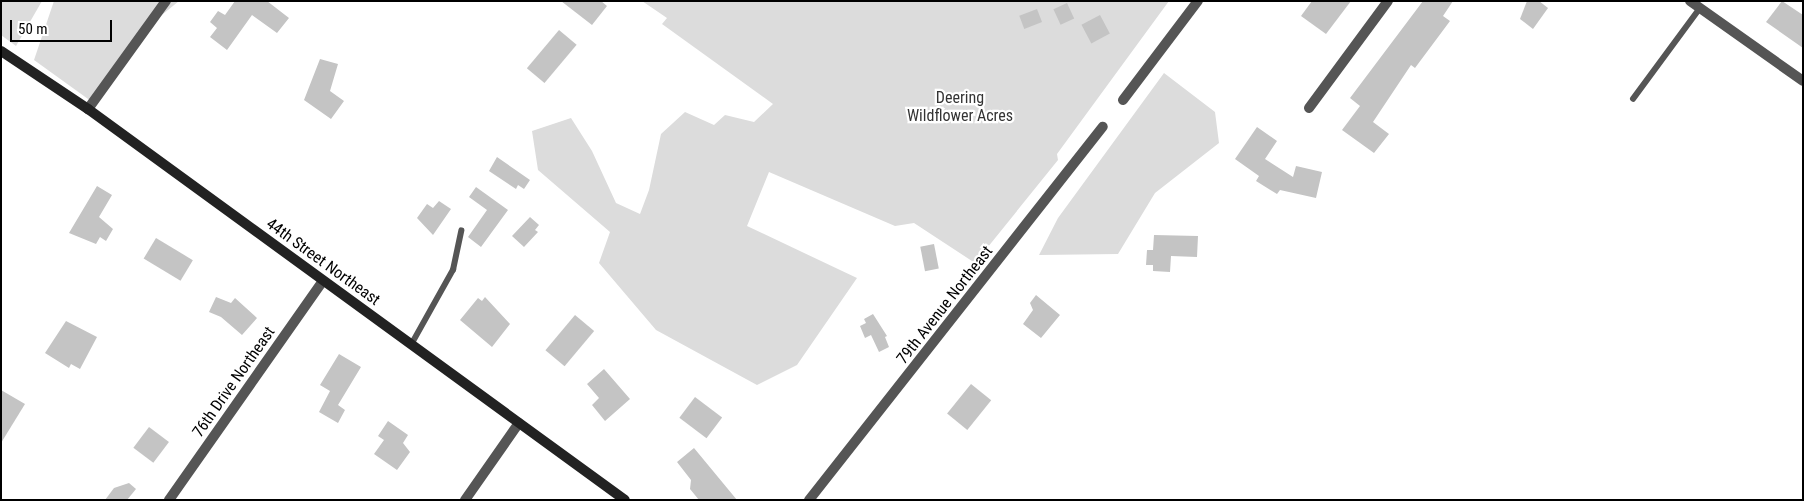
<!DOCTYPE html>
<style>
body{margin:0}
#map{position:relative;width:1804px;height:501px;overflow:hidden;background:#fff;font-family:"Roboto Condensed",sans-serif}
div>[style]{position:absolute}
.green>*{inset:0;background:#dcdcdc}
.building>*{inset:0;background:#c4c4c4;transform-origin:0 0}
.lane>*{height:5.5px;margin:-2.75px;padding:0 2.75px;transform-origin:2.75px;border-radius:2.75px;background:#555}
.street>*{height:10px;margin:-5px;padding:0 5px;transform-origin:5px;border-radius:5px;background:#555}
.secondary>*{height:10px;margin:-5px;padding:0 5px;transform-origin:5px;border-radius:5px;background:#222}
span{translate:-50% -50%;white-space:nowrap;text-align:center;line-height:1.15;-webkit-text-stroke:4.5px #fff;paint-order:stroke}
.park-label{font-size:16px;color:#333}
.street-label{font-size:16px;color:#000}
.frame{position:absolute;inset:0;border:2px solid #000;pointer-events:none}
.scale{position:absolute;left:10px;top:20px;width:102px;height:22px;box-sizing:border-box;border:2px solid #000;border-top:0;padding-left:6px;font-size:15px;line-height:18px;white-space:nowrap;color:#000;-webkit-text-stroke:4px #fff;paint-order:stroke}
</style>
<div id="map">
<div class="green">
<div style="clip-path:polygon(1px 1px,42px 1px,16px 46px,1px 35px)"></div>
<div style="clip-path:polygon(54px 1px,179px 1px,152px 23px,95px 104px,34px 60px)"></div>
<div style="clip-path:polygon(642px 1px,1169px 1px,1057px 154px,1058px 160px,975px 263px,914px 223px,895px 226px,769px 172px,747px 226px,857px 278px,797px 365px,757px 385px,656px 330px,599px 263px,610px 232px,538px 170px,532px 131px,571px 118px,592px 151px,616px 203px,640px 214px,649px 190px,661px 134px,685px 112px,714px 125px,725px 115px,754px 122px,773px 104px,662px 24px,667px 18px)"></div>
<div style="clip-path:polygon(1164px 73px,1215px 112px,1219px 143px,1155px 193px,1118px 254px,1039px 255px,1058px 218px)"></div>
</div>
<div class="building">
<div style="clip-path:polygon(235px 1px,267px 1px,289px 18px,277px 33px,252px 15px,227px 50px,210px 37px,217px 28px,210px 22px,218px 11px,225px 15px)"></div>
<div style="clip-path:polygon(561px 1px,601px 1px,607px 6px,592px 25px)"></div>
<div style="clip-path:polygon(1312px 1px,1351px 1px,1326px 34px,1301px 16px)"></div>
<div style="clip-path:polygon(1423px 1px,1453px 1px,1443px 16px,1450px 21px,1415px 68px,1411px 65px,1373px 122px,1389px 134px,1374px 153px,1342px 130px,1360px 106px,1350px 98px)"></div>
<div style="clip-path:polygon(1527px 1px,1539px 1px,1548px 8px,1533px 29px,1520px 19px)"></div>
<div style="clip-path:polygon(1782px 1px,1803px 15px,1803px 48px,1766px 22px)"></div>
<div style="left:1067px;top:3px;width:17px;height:15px;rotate:65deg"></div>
<div style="left:1037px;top:9px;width:14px;height:19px;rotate:69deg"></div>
<div style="left:1100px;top:15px;width:21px;height:21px;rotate:62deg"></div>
<div style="left:559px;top:30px;width:23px;height:50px;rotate:40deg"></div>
<div style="clip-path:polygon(320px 59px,338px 64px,330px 91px,344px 101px,331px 119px,304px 100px)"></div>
<div style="clip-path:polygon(1257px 127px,1277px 141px,1265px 159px,1293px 177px,1296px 166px,1322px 172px,1316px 198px,1280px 190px,1277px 194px,1256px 181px,1259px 176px,1235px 159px)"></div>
<div style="clip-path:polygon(497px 157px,530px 180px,524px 189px,518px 185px,516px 189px,489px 171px)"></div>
<div style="clip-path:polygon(97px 186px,112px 195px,99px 217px,113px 229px,106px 241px,100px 237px,96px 244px,69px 233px)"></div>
<div style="clip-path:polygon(476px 187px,508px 210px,481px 247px,468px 237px,487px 210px,469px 197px)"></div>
<div style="clip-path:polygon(439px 201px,451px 209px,433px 235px,417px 218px,427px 204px,433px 208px)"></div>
<div style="clip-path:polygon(530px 217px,539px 225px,535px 230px,538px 232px,524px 247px,512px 236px)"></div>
<div style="clip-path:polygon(1154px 235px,1198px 236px,1197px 257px,1171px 256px,1170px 272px,1153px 271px,1153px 265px,1146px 265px,1147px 250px,1153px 250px)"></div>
<div style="left:156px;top:238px;width:43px;height:24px;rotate:31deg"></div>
<div style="left:934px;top:244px;width:25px;height:14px;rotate:79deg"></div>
<div style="clip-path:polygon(1036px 295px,1060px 315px,1041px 338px,1023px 324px,1033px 310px,1030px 303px)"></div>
<div style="clip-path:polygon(216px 297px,231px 303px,235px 298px,257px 318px,242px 335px,221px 317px,209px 312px)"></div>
<div style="clip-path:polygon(485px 297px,510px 324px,492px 347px,460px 320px,478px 298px,482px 301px)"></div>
<div style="clip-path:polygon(873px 314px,887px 336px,885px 337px,889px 347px,879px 352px,871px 335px,865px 338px,860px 326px,866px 323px,864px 319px)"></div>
<div style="left:575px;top:315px;width:25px;height:46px;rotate:40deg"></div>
<div style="clip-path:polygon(66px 321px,97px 337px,80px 369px,71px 364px,69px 368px,45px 353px)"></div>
<div style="clip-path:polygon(339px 354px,361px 367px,338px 405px,345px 410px,338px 423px,319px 412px,330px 391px,320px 385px)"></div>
<div style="clip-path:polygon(604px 369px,630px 399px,605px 421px,592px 405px,599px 398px,587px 384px)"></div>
<div style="left:971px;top:384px;width:26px;height:38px;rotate:39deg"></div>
<div style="clip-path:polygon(1px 390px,25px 404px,1px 443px)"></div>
<div style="left:695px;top:397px;width:34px;height:26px;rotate:37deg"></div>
<div style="clip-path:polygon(388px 421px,408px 435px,403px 443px,410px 452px,397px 470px,374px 454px,384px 440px,378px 436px)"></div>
<div style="left:149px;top:427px;width:25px;height:26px;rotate:37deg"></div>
<div style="clip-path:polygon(694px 448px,737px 500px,699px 500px,690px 489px,691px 480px,677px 462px)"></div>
<div style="clip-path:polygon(129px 483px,136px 489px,127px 500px,105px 500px,114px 488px)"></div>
</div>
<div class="lane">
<div style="left:1633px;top:99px;width:113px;rotate:-53.6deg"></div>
<div style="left:411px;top:345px;width:86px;rotate:-60.8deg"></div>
<div style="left:453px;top:270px;width:40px;rotate:-78deg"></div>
</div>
<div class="street">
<div style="left:1690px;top:1px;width:138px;rotate:35.3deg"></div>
<div style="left:1123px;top:100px;width:124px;rotate:-52.9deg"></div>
<div style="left:1309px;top:108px;width:133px;rotate:-53.6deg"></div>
<div style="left:88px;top:109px;width:133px;rotate:-54.2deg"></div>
<div style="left:169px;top:500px;width:268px;rotate:-54.9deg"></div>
<div style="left:465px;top:500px;width:94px;rotate:-55deg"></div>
<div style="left:809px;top:500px;width:475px;rotate:-51.8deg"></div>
</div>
<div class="secondary">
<div style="left:1px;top:51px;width:105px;rotate:33.7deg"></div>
<div style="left:88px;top:109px;width:664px;rotate:36.06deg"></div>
</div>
<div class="park-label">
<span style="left:960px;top:107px">Deering<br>Wildflower Acres</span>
</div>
<div class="street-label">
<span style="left:323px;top:262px;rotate:36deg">44th Street Northeast</span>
<span style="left:945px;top:305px;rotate:-52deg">79th Avenue Northeast</span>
<span style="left:234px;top:382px;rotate:-55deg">76th Drive Northeast</span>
</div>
<div class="frame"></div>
<div class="scale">50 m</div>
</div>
